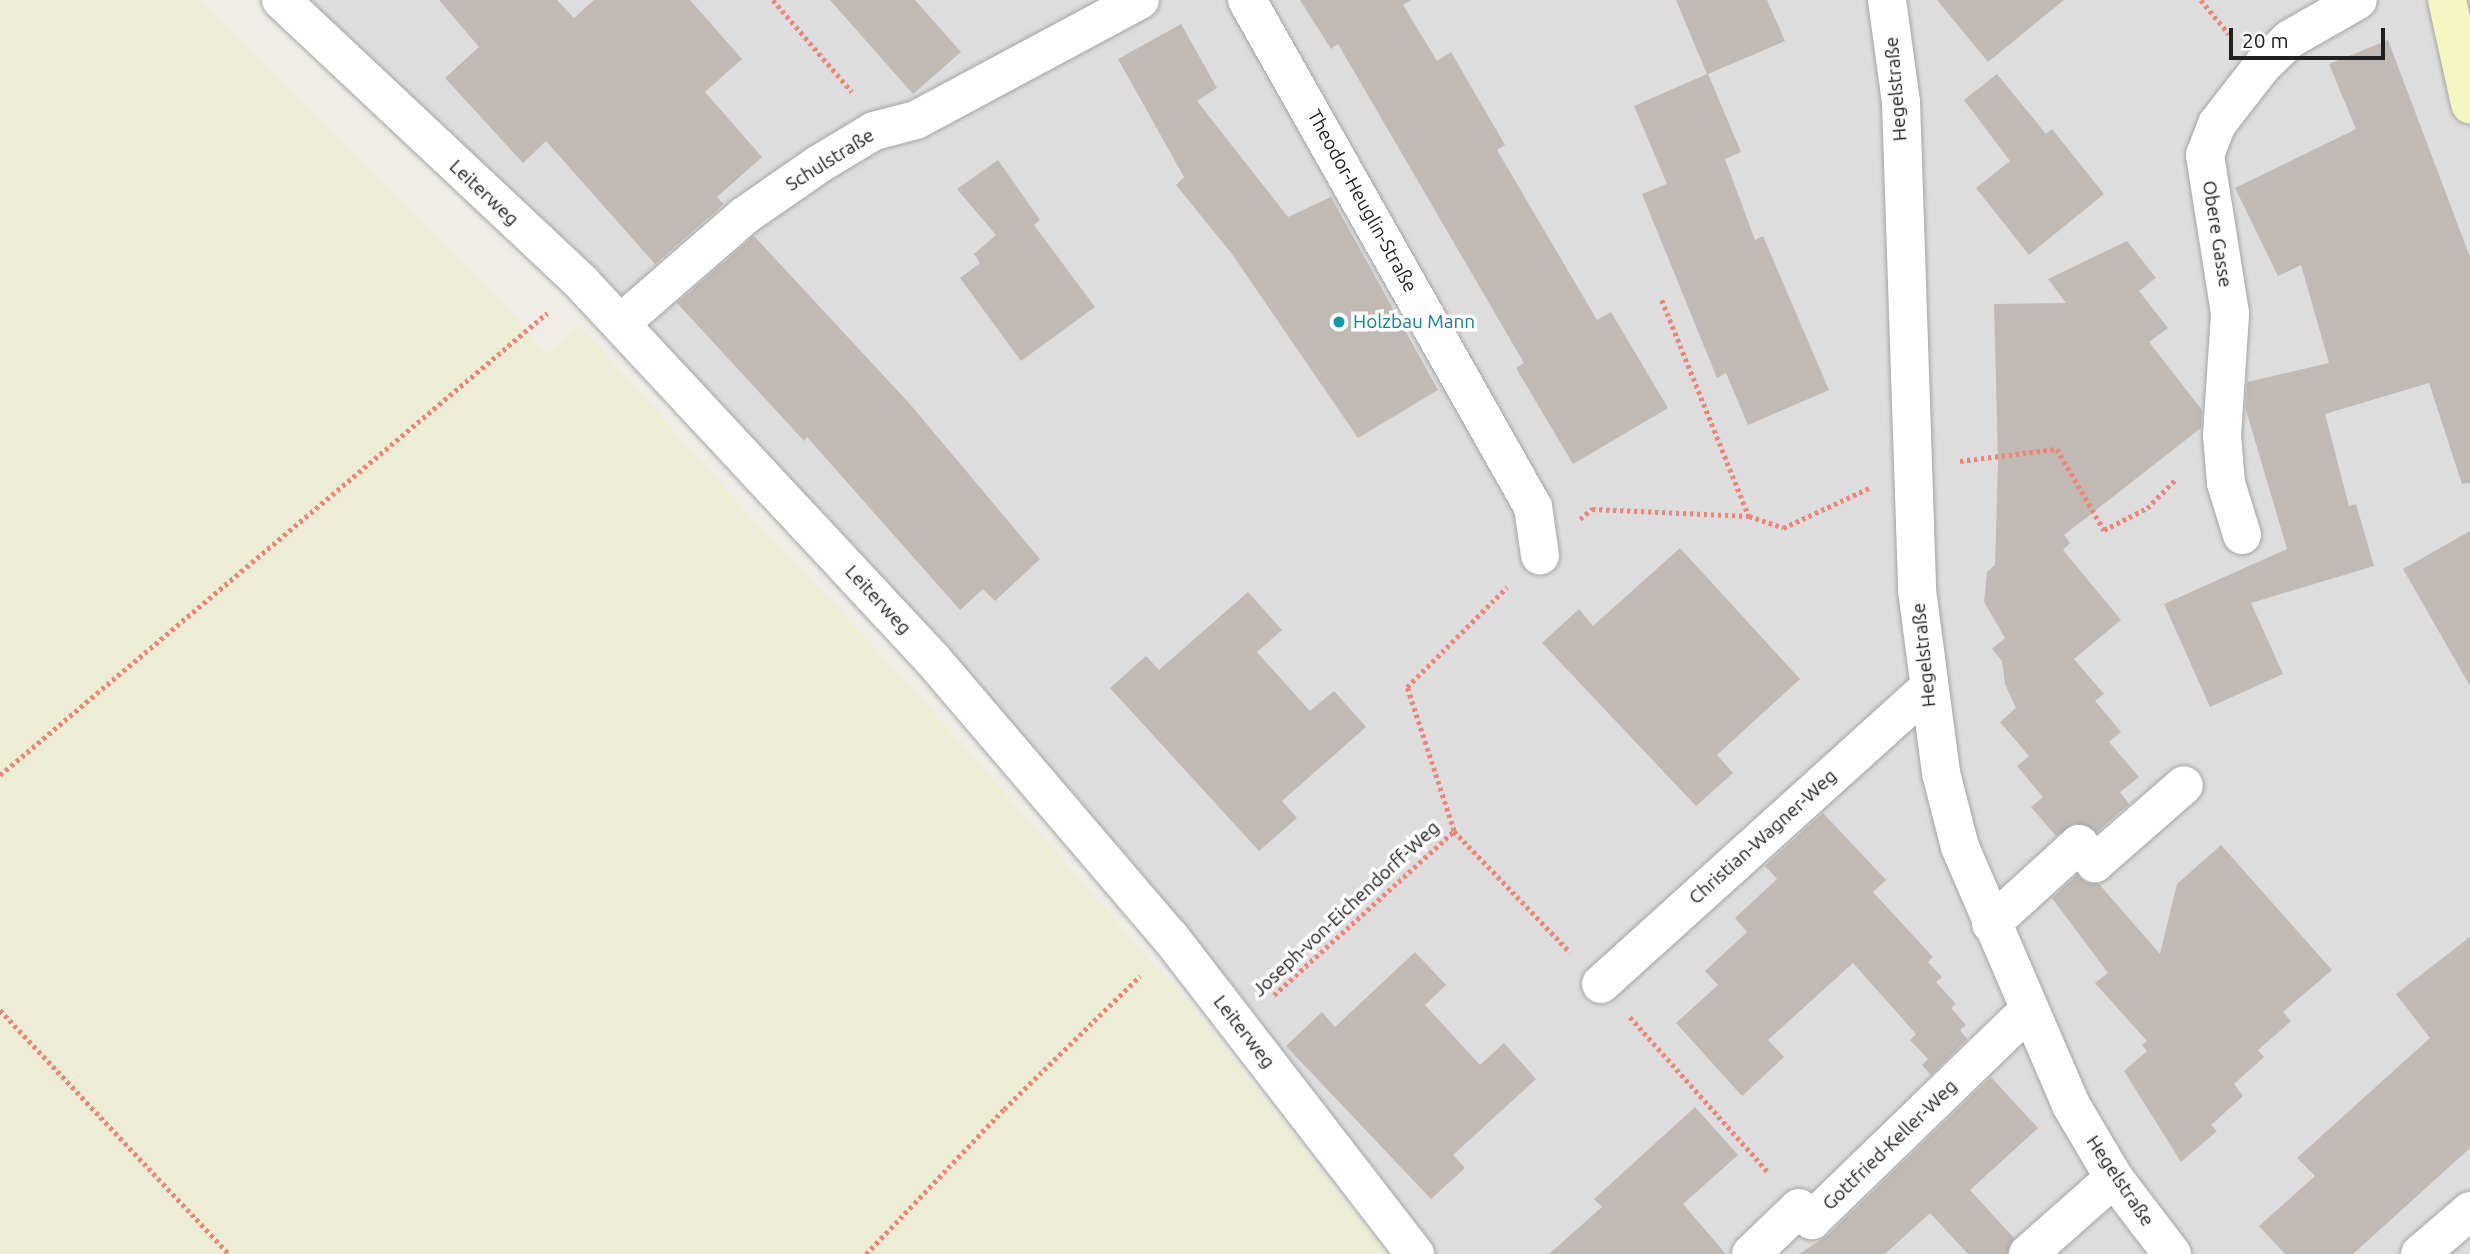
<!DOCTYPE html>
<meta charset="utf-8">
<style>
body{margin:0}
#map{position:relative;width:2470px;height:1254px;overflow:hidden;background:#f0ede7;font-family:Ubuntu,sans-serif}
div>[style]{position:absolute}
.residential>*{inset:0;background:#dedddd}
.farmland>*{inset:0;background:#ebedd4}
.building>*{inset:0;background:#c1b9b4}
.path>*{height:4.5px;margin-top:-2.25px;transform-origin:0;background:repeating-linear-gradient(90deg,#f28377 0 3.5px,transparent 0 7px)}
.roads{filter:drop-shadow(0 0 2px #a4a4a4) drop-shadow(0 0 2px #a4a4a4)}
.street>*{height:38px;margin:-19px;padding:0 19px;transform-origin:19px;border-radius:19px;background:#fff}
.secondary>*{height:38px;margin:-19px;padding:0 19px;transform-origin:19px;border-radius:19px;background:#f3f6bf}
.dots>*{width:19px;height:19px;translate:-50% -50%;box-sizing:border-box;border:4px solid #fff;border-radius:50%}
span{translate:-50% -50%;white-space:nowrap;text-align:center;line-height:1.15;-webkit-text-stroke:7px #fff;paint-order:stroke}
.street-label{font-size:19px;color:#202020}
.culture-label{font-size:19px;color:#0d838f}
.left{translate:0 -50%;text-align:left}
.scale{position:absolute;left:2229px;top:28px;width:156px;height:32px;box-sizing:border-box;border:4px solid #202020;border-top:0;padding-left:9px;font-size:21px;line-height:24px;white-space:nowrap;color:#202020;-webkit-text-stroke:5px #fff;paint-order:stroke}
</style>
<div id="map">
<div class="residential">
<div style="clip-path:polygon(285px 0,2470px 0,2470px 1254px,1430px 1254px,989px 724px)"></div>
</div>
<div class="farmland">
<div style="clip-path:polygon(0 0,200px 0,505px 306px,547px 354px,580px 325px,727px 491px,908px 683px,1190px 1005px,1387px 1254px,0 1254px)"></div>
</div>
<div class="building">
<div style="clip-path:polygon(439px 0,557px 0,574px 18px,594px 0,690px 0,742px 59px,705px 92px,762px 157px,717px 197px,724px 204px,655px 264px,546px 141px,523px 163px,445px 78px,479px 47px)"></div>
<div style="clip-path:polygon(830px 0,915px 0,961px 52px,913px 94px)"></div>
<div style="clip-path:polygon(1300px 0,1411px 0,1403px 5px,1437px 61px,1451px 52px,1505px 145px,1497px 150px,1597px 320px,1611px 312px,1668px 408px,1573px 464px,1516px 368px,1524px 363px,1338px 44px,1331px 49px)"></div>
<div style="clip-path:polygon(1676px 0,1767px 0,1785px 41px,1708px 74px,1741px 152px,1725px 159px,1755px 240px,1763px 236px,1829px 390px,1748px 425px,1726px 373px,1717px 378px,1642px 194px,1667px 184px,1634px 106px,1707px 74px)"></div>
<div style="clip-path:polygon(1937px 0,2064px 0,1988px 62px)"></div>
<div style="clip-path:polygon(1181px 24px,1217px 88px,1197px 101px,1288px 217px,1331px 197px,1438px 390px,1358px 438px,1232px 254px,1176px 185px,1184px 177px,1118px 59px)"></div>
<div style="clip-path:polygon(2388px 40px,2470px 257px,2470px 483px,2462px 484px,2429px 383px,2325px 414px,2349px 506px,2356px 504px,2374px 566px,2251px 603px,2283px 674px,2210px 707px,2164px 604px,2287px 549px,2246px 410px,2247px 382px,2329px 363px,2301px 265px,2278px 276px,2235px 188px,2356px 129px,2329px 64px)"></div>
<div style="clip-path:polygon(1997px 74px,2046px 134px,2052px 129px,2104px 194px,2029px 255px,1976px 188px,2010px 161px,1964px 100px)"></div>
<div style="clip-path:polygon(998px 160px,1040px 220px,1034px 225px,1095px 307px,1021px 361px,960px 278px,980px 263px,974px 254px,996px 235px,957px 189px)"></div>
<div style="clip-path:polygon(754px 236px,909px 403px,1040px 559px,995px 601px,983px 589px,960px 610px,807px 437px,804px 441px,677px 303px)"></div>
<div style="clip-path:polygon(2127px 241px,2156px 278px,2139px 291px,2168px 328px,2149px 342px,2202px 410px,2201px 428px,2064px 535px,2070px 543px,2063px 550px,2121px 620px,2074px 659px,2104px 694px,2095px 701px,2121px 732px,2109px 742px,2139px 777px,2120px 792px,2129px 804px,2097px 832px,2075px 823px,2056px 836px,2031px 807px,2043px 797px,2017px 766px,2029px 756px,2000px 722px,2016px 708px,2005px 684px,2002px 661px,1992px 649px,2005px 638px,1984px 602px,1987px 572px,1995px 565px,1998px 463px,1994px 304px,2066px 303px,2048px 279px)"></div>
<div style="clip-path:polygon(2470px 531px,2470px 686px,2403px 569px)"></div>
<div style="clip-path:polygon(1680px 548px,1800px 679px,1717px 755px,1733px 773px,1696px 806px,1542px 643px,1579px 609px,1593px 626px)"></div>
<div style="clip-path:polygon(1248px 592px,1282px 630px,1257px 652px,1310px 711px,1334px 691px,1366px 727px,1282px 801px,1297px 818px,1259px 851px,1110px 688px,1146px 656px,1159px 670px)"></div>
<div style="clip-path:polygon(1823px 813px,1886px 880px,1873px 892px,1933px 957px,1928px 962px,1942px 977px,1936px 982px,1956px 1004px,1951px 1008px,1966px 1025px,1960px 1030px,1967px 1039px,1931px 1075px,1922px 1065px,1928px 1059px,1910px 1040px,1916px 1034px,1853px 963px,1768px 1040px,1784px 1057px,1742px 1096px,1676px 1023px,1718px 985px,1705px 971px,1747px 932px,1735px 918px,1777px 879px,1765px 866px)"></div>
<div style="clip-path:polygon(2221px 845px,2332px 970px,2283px 1012px,2291px 1021px,2258px 1050px,2264px 1057px,2234px 1084px,2243px 1096px,2211px 1125px,2217px 1131px,2181px 1162px,2124px 1071px,2147px 1051px,2142px 1045px,2147px 1041px,2095px 983px,2108px 973px,2052px 898px,2077px 875px,2087px 883px,2099px 884px,2160px 954px,2177px 884px)"></div>
<div style="clip-path:polygon(2470px 937px,2470px 1148px,2353px 1254px,2285px 1254px,2259px 1226px,2315px 1176px,2297px 1158px,2430px 1038px,2396px 994px)"></div>
<div style="clip-path:polygon(1415px 952px,1446px 985px,1425px 1005px,1480px 1065px,1504px 1043px,1536px 1079px,1453px 1155px,1465px 1168px,1431px 1199px,1286px 1046px,1322px 1012px,1335px 1027px)"></div>
<div style="clip-path:polygon(1991px 1077px,2038px 1128px,1970px 1190px,2014px 1238px,2007px 1254px,1968px 1254px,1930px 1213px,1885px 1254px,1799px 1254px,1827px 1236px)"></div>
<div style="clip-path:polygon(1695px 1107px,1738px 1155px,1683px 1204px,1726px 1254px,1549px 1254px,1602px 1207px,1594px 1199px)"></div>
</div>
<div class="path">
<div style="left:773px;top:0;width:121px;rotate:49.3deg"></div>
<div style="left:2201px;top:0;width:44px;rotate:50.5deg"></div>
<div style="left:1662px;top:300px;width:233px;rotate:68.1deg"></div>
<div style="left:1960px;top:461px;width:98px;rotate:-7.1deg"></div>
<div style="left:2057px;top:449px;width:94px;rotate:59.9deg"></div>
<div style="left:2104px;top:530px;width:48px;rotate:-27.1deg"></div>
<div style="left:2147px;top:508px;width:42px;rotate:-45deg"></div>
<div style="left:1580px;top:519px;width:16px;rotate:-40deg"></div>
<div style="left:1592px;top:509px;width:157px;rotate:2.6deg"></div>
<div style="left:1749px;top:516px;width:36px;rotate:19deg"></div>
<div style="left:1783px;top:528px;width:95px;rotate:-24.9deg"></div>
<div style="left:0;top:775px;width:716px;rotate:-40.18deg"></div>
<div style="left:1454px;top:831px;width:168px;rotate:46.2deg"></div>
<div style="left:1274px;top:995px;width:244px;rotate:-42.3deg"></div>
<div style="left:1454px;top:831px;width:151px;rotate:-108.1deg"></div>
<div style="left:1407px;top:687px;width:141px;rotate:-45deg"></div>
<div style="left:0;top:1010px;width:335px;rotate:46.8deg"></div>
<div style="left:1630px;top:1017px;width:209px;rotate:48.3deg"></div>
<div style="left:866px;top:1254px;width:200px;rotate:-46.4deg"></div>
<div style="left:1004px;top:1109px;width:190px;rotate:-44.4deg"></div>
</div>
<div class="roads">
<div class="street">
<div style="left:281px;top:0;width:412px;rotate:43.2deg"></div>
<div style="left:581px;top:282px;width:518px;rotate:47.03deg"></div>
<div style="left:934px;top:661px;width:363px;rotate:49.5deg"></div>
<div style="left:1170px;top:937px;width:401px;rotate:52.3deg"></div>
<div style="left:1247px;top:0;width:582px;rotate:60.57deg"></div>
<div style="left:1533px;top:507px;width:49px;rotate:81.7deg"></div>
<div style="left:1887px;top:0;width:103px;rotate:82.2deg"></div>
<div style="left:1901px;top:102px;width:488px;rotate:88.1deg"></div>
<div style="left:1917px;top:590px;width:185px;rotate:82.5deg"></div>
<div style="left:1941px;top:773px;width:76px;rotate:75.6deg"></div>
<div style="left:1960px;top:847px;width:281px;rotate:66.7deg"></div>
<div style="left:2071px;top:1105px;width:85px;rotate:59.5deg"></div>
<div style="left:2114px;top:1178px;width:96px;rotate:52.7deg"></div>
<div style="left:621px;top:323px;width:163px;rotate:-41deg"></div>
<div style="left:744px;top:216px;width:91px;rotate:-34.7deg"></div>
<div style="left:819px;top:164px;width:64px;rotate:-31deg"></div>
<div style="left:874px;top:131px;width:43px;rotate:-14.7deg"></div>
<div style="left:916px;top:120px;width:254px;rotate:-28.2deg"></div>
<div style="left:2242px;top:535px;width:54px;rotate:-107.1deg"></div>
<div style="left:2226px;top:483px;width:48px;rotate:-94.8deg"></div>
<div style="left:2222px;top:435px;width:122px;rotate:-86.2deg"></div>
<div style="left:2230px;top:313px;width:160px;rotate:-99deg"></div>
<div style="left:2205px;top:155px;width:33px;rotate:-69deg"></div>
<div style="left:2217px;top:124px;width:73px;rotate:-52.2deg"></div>
<div style="left:2262px;top:66px;width:39px;rotate:-44deg"></div>
<div style="left:2290px;top:39px;width:78px;rotate:-29.8deg"></div>
<div style="left:1991px;top:924px;width:119px;rotate:-42.3deg"></div>
<div style="left:2079px;top:844px;width:25px;rotate:50deg"></div>
<div style="left:2095px;top:863px;width:118px;rotate:-41.2deg"></div>
<div style="left:1601px;top:984px;width:438px;rotate:-42.1deg"></div>
<div style="left:1751px;top:1254px;width:66px;rotate:-43.8deg"></div>
<div style="left:1799px;top:1208px;width:18px;rotate:43deg"></div>
<div style="left:1812px;top:1220px;width:301px;rotate:-44.1deg"></div>
<div style="left:2028px;top:1254px;width:115px;rotate:-41.5deg"></div>
<div style="left:2420px;top:1254px;width:66px;rotate:-40.7deg"></div>
</div>
<div class="secondary">
<div style="left:2447px;top:0;width:107px;rotate:77.5deg"></div>
</div>
</div>
<div class="dots">
<div style="left:1339px;top:322px;background:#0f9aa8"></div>
</div>
<div class="street-label">
<span style="left:1896px;top:89px;rotate:-95deg">Hegelstraße</span>
<span style="left:830px;top:160px;rotate:-32deg">Schulstraße</span>
<span style="left:484px;top:193px;rotate:43deg">Leiterweg</span>
<span style="left:1362px;top:201px;rotate:61deg">Theodor-Heuglin-Straße</span>
<span style="left:2217px;top:234px;rotate:81deg">Obere Gasse</span>
<span style="left:878px;top:600px;rotate:47deg">Leiterweg</span>
<span style="left:1924px;top:655px;rotate:-96deg">Hegelstraße</span>
<span style="left:1763px;top:837px;rotate:-42deg">Christian-Wagner-Weg</span>
<span style="left:1346px;top:909px;rotate:-43deg">Joseph-von-Eichendorff-Weg</span>
<span style="left:1244px;top:1032px;rotate:52deg">Leiterweg</span>
<span style="left:1890px;top:1145px;rotate:-44deg">Gottfried-Keller-Weg</span>
<span style="left:2120px;top:1181px;rotate:56deg">Hegelstraße</span>
</div>
<div class="culture-label">
<span class="left" style="left:1353px;top:322px">Holzbau Mann</span>
</div>
<div class="scale">20 m</div>
</div>
